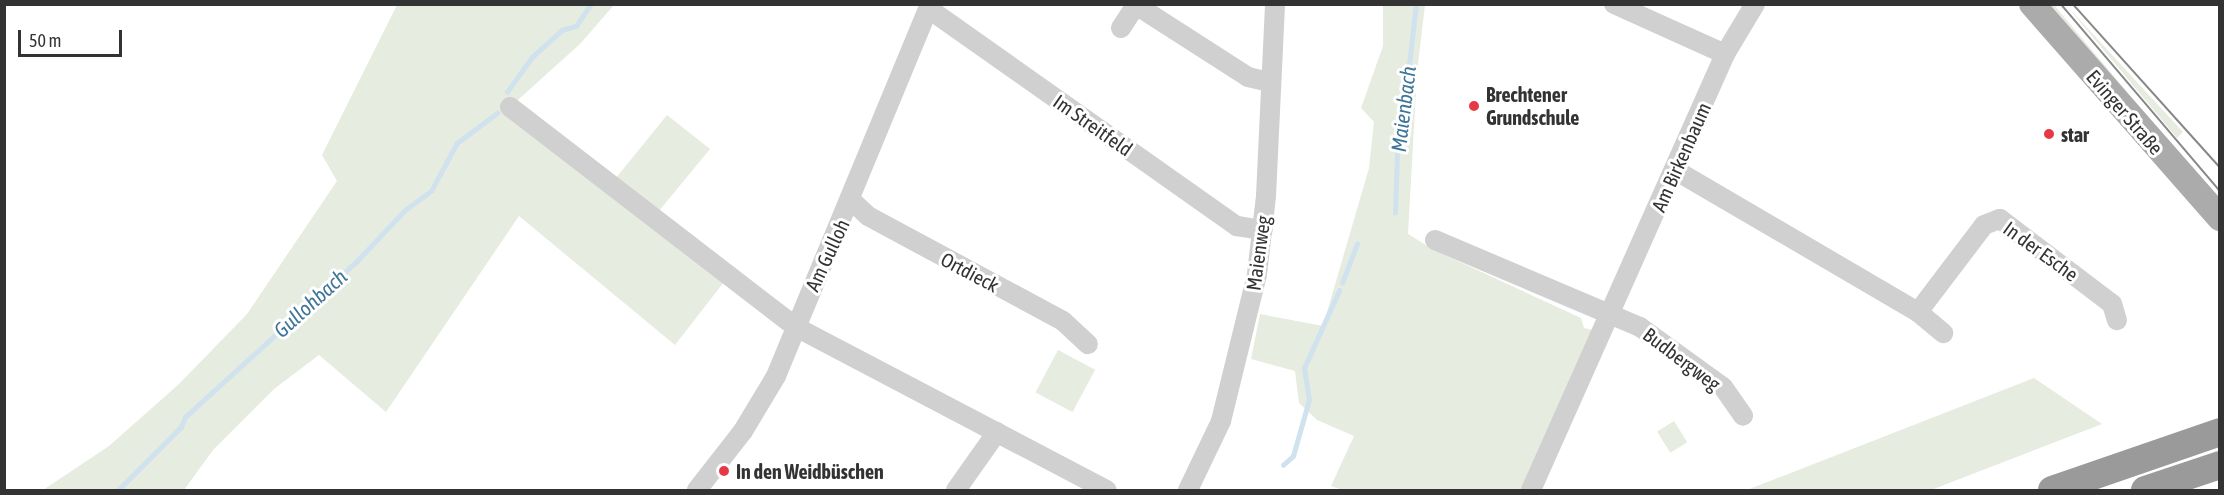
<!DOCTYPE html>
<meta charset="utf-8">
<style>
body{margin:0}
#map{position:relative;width:2224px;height:495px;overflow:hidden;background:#fff;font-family:"Asap Condensed",sans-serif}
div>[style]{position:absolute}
.green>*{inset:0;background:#e6ecdf;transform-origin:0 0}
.stream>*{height:4.5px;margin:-2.25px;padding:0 2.25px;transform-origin:2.25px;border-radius:2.25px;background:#cfe2ee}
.minor>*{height:20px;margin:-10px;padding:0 10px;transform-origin:10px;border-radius:10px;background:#d0d0d0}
.major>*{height:26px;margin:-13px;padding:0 13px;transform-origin:13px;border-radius:13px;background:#ababab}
.highway>*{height:28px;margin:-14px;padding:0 14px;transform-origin:14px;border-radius:14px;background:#9a9a9a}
.tram>*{height:1.5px;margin:-0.75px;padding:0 0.75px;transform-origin:0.75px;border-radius:0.75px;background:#888}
.dots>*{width:16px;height:16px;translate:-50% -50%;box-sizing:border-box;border:3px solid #fff;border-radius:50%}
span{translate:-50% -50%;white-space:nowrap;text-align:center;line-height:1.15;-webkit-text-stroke:6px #fff;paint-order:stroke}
.poi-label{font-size:20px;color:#333;font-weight:700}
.left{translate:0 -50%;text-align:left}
.street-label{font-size:20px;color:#333}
.water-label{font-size:21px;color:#3f7597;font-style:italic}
.frame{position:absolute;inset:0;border:6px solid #333;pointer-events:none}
.scale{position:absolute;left:18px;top:30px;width:104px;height:27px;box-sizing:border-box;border:3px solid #333;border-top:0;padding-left:8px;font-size:18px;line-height:21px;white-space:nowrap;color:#333;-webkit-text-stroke:4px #fff;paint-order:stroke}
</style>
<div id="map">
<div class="green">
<div style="clip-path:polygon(397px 5px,614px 5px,580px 44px,510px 107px,616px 178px,667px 115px,710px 149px,649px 223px,724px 282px,675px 345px,519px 216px,386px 412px,319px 355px,274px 389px,213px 450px,184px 490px,43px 490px,109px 446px,179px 384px,247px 314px,337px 181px,322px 155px)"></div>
<div style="clip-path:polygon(1383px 5px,1425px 5px,1417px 72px,1408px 234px,1434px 250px,1581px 318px,1584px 328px,1593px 330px,1524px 490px,1342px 490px,1331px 486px,1354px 436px,1317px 420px,1299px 403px,1295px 371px,1251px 359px,1260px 314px,1323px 326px,1369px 168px,1374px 122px,1361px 108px,1383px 46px)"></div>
<div style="clip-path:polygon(2045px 5px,2054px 5px,2171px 144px)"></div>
<div style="clip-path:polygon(2066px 5px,2183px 132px,2177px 138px)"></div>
<div style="left:1058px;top:350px;width:42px;height:48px;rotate:28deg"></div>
<div style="clip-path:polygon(2034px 378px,2102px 424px,1931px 490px,1747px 490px)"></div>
<div style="left:1674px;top:421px;width:25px;height:20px;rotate:58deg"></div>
</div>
<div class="stream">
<div style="left:507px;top:92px;width:43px;rotate:-54.5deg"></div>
<div style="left:532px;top:57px;width:40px;rotate:-42deg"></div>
<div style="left:562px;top:30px;width:15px;rotate:-16deg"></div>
<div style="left:576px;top:26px;width:27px;rotate:-56deg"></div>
<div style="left:1395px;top:213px;width:91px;rotate:-88.1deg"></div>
<div style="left:1398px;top:122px;width:14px;rotate:-65deg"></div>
<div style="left:1404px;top:109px;width:106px;rotate:-83.5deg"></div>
<div style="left:1342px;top:283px;width:42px;rotate:-69deg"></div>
<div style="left:1283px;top:465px;width:13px;rotate:-42deg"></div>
<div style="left:1293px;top:456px;width:58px;rotate:-74.1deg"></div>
<div style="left:1309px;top:400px;width:32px;rotate:-99deg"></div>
<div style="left:1304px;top:368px;width:85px;rotate:-65.6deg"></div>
<div style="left:118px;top:490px;width:89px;rotate:-45deg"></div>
<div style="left:181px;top:427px;width:11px;rotate:-68deg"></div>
<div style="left:185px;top:417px;width:231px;rotate:-42.2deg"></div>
<div style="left:356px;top:262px;width:71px;rotate:-46.7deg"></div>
<div style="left:405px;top:210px;width:32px;rotate:-36deg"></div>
<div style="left:431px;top:191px;width:55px;rotate:-61.6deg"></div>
<div style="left:457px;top:143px;width:50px;rotate:-36.9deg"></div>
</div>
<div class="minor">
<div style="left:1614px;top:4px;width:122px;rotate:24.2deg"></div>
<div style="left:929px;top:9px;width:377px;rotate:35.2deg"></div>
<div style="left:1237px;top:226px;width:26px;rotate:9deg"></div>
<div style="left:1121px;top:28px;width:27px;rotate:-57deg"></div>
<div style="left:1136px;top:5px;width:133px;rotate:32.7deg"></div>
<div style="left:1248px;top:77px;width:22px;rotate:13deg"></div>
<div style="left:510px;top:107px;width:359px;rotate:37.6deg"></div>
<div style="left:794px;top:326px;width:353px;rotate:27.7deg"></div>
<div style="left:1675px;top:170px;width:281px;rotate:30.3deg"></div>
<div style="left:1918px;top:312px;width:33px;rotate:40deg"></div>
<div style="left:852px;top:201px;width:22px;rotate:43deg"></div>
<div style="left:868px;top:216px;width:221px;rotate:28.3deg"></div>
<div style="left:1063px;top:321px;width:34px;rotate:43deg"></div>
<div style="left:1435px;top:240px;width:223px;rotate:23deg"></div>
<div style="left:1640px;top:327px;width:102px;rotate:35.9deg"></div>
<div style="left:1723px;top:387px;width:35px;rotate:55deg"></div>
<div style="left:1918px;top:312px;width:109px;rotate:-52.8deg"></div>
<div style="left:1984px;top:225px;width:17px;rotate:-21deg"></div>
<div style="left:2000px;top:219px;width:141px;rotate:37.2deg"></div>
<div style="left:2112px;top:304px;width:17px;rotate:73deg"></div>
<div style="left:697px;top:490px;width:75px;rotate:-52.1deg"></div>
<div style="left:743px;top:431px;width:64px;rotate:-59deg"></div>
<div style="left:776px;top:376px;width:403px;rotate:-67.5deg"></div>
<div style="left:956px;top:490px;width:71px;rotate:-54.7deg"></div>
<div style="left:1188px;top:490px;width:76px;rotate:-64.4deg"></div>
<div style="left:1221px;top:421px;width:151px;rotate:-76.2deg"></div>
<div style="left:1257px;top:274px;width:79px;rotate:-83.4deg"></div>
<div style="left:1266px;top:196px;width:192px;rotate:-87.3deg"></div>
<div style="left:1531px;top:490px;width:477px;rotate:-66deg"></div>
<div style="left:1725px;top:54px;width:58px;rotate:-59deg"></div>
</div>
<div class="major">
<div style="left:2032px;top:4px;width:285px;rotate:48.7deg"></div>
</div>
<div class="highway">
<div style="left:2052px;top:490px;width:178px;rotate:-19deg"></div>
<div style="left:2145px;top:490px;width:79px;rotate:-18.4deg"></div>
</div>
<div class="tram">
<div style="left:2061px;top:4px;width:245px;rotate:49.6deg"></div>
<div style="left:2073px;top:4px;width:219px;rotate:48deg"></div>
</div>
<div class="dots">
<div style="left:1474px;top:106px;background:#e63946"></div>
<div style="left:2049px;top:134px;background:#e63946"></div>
<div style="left:724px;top:471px;background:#e63946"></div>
</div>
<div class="poi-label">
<span class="left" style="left:1486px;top:106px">Brechtener<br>Grundschule</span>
<span class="left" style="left:2061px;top:134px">star</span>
<span class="left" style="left:736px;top:471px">In den Weidbüschen</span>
</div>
<div class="street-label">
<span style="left:2125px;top:112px;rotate:49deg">Evinger Straße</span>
<span style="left:1093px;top:125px;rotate:35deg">Im Streitfeld</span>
<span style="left:1681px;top:157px;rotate:-66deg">Am Birkenbaum</span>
<span style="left:2041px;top:251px;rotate:36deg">In der Esche</span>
<span style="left:1258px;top:253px;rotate:-82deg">Maienweg</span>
<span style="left:827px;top:255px;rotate:-65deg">Am Gulloh</span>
<span style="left:970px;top:272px;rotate:28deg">Ortdieck</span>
<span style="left:1682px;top:359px;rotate:37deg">Budbergweg</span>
</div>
<div class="water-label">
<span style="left:1403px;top:109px;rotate:-83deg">Maienbach</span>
<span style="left:310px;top:303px;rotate:-42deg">Gullohbach</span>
</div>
<div class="frame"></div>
<div class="scale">50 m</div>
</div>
